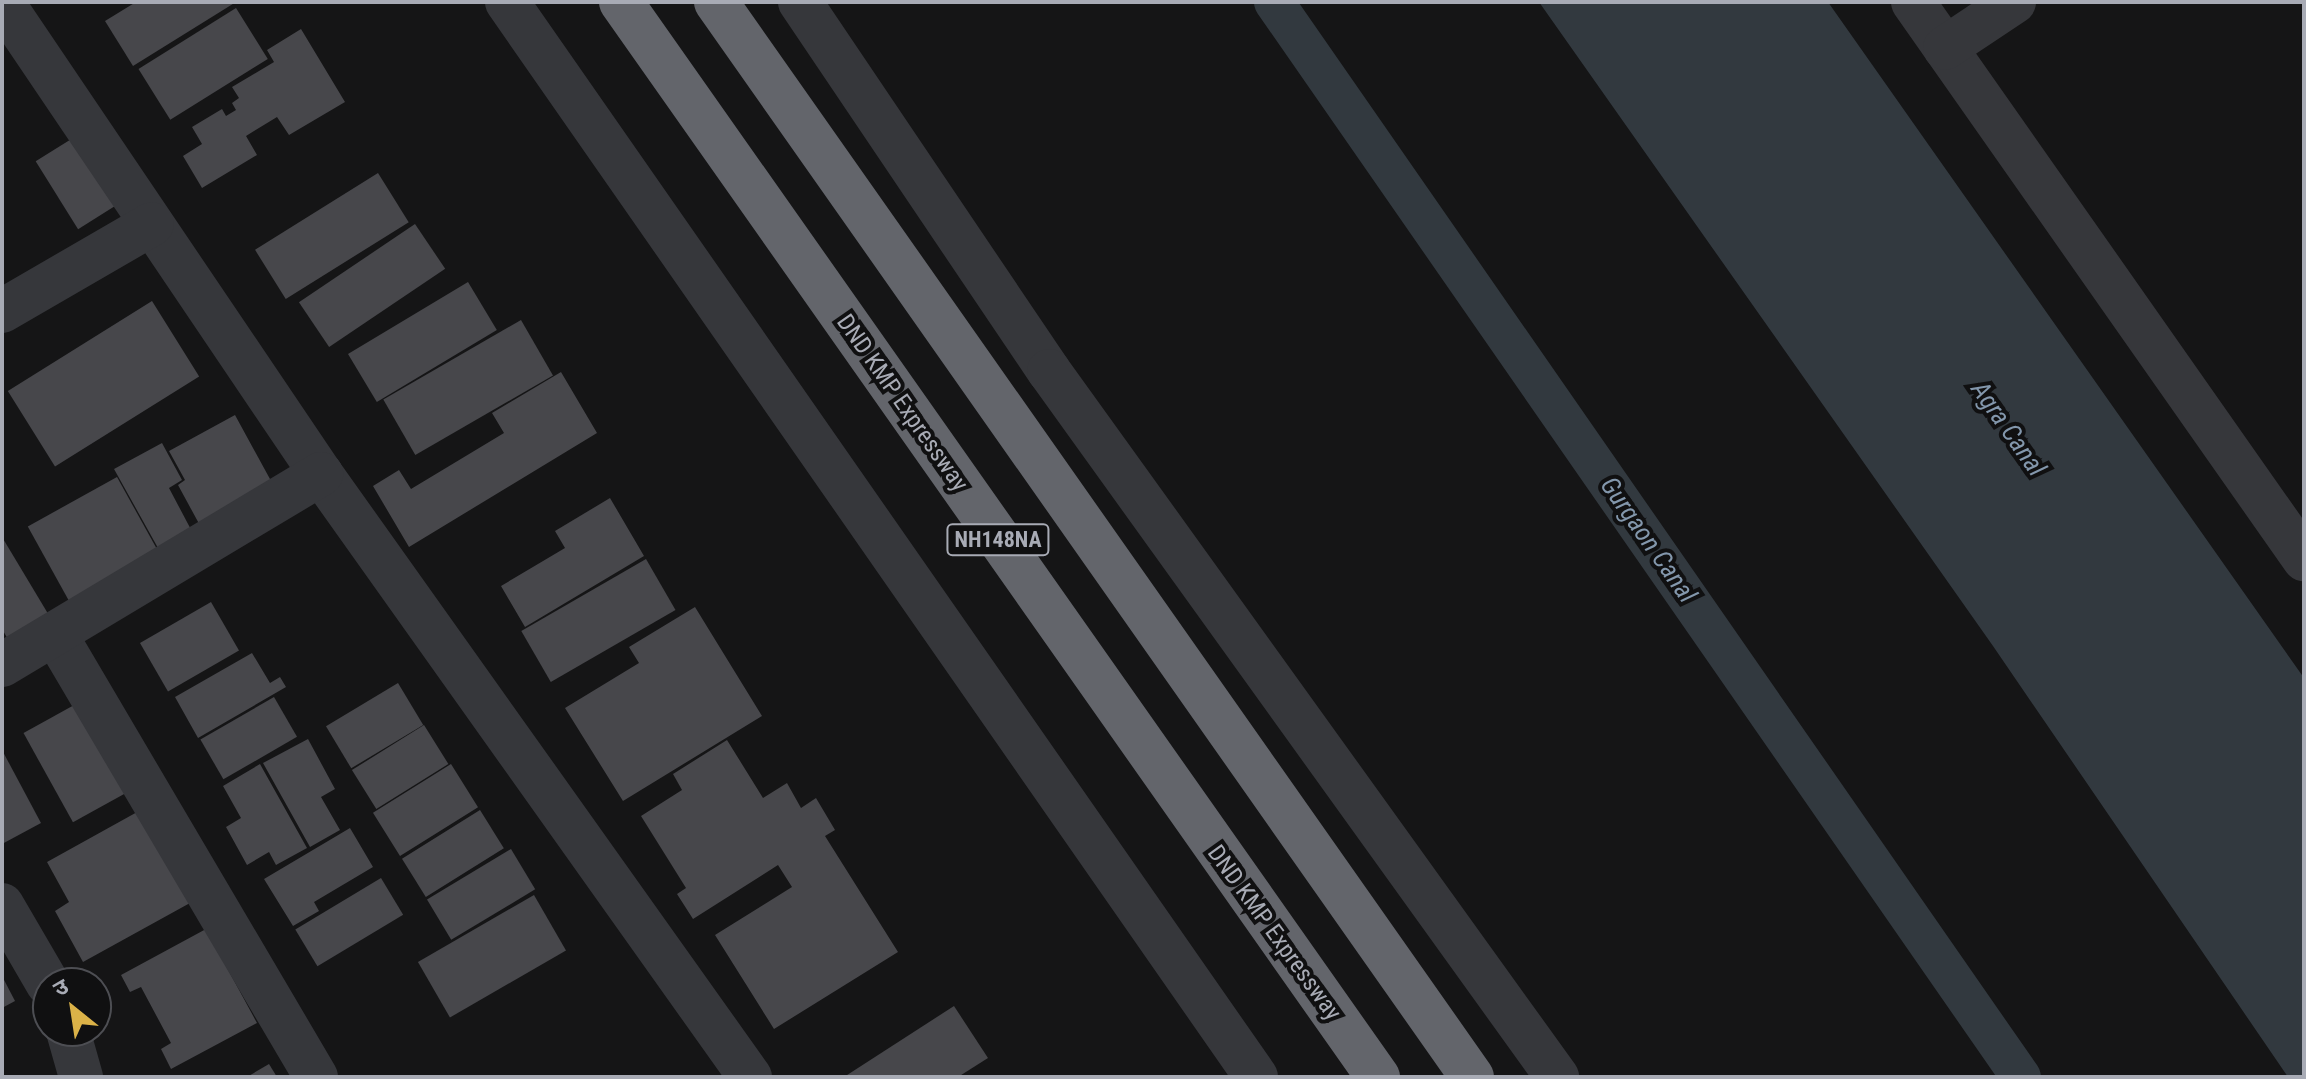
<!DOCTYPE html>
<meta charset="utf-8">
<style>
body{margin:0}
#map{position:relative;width:2306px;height:1079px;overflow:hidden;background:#151516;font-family:"Roboto Condensed","Noto Sans Devanagari",sans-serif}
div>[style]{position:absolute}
.water>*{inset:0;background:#32393f}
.canal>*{height:40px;margin:-20px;padding:0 20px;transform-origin:20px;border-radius:20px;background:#32393f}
.building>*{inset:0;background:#47474b;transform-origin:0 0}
.minor>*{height:44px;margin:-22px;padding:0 22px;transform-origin:22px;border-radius:22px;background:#36373b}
.highway>*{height:44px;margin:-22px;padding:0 22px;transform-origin:22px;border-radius:22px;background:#63656b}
span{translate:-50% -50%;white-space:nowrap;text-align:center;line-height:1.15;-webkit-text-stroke:8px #101011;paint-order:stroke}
.shield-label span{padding:2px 6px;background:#101011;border:2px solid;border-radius:6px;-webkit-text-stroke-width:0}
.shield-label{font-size:22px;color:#a8abb5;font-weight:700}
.street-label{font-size:24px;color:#a8abb5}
.water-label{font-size:26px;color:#8397ac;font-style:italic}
.frame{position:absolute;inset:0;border:4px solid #a8abb5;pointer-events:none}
.north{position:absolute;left:32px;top:967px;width:80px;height:80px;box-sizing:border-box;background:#101011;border:2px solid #4d4e53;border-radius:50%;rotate:330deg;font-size:22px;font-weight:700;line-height:32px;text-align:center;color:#a8abb5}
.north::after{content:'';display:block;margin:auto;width:28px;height:36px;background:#dbb248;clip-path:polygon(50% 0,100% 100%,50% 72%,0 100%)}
</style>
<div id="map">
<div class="water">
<div style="clip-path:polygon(1539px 2px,1828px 2px,2304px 678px,2304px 1077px,2288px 1077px,1993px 646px)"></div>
</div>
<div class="canal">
<div style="left:1274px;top:2px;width:1309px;rotate:55.21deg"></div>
</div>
<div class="building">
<div style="clip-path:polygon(136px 2px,236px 2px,133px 66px,105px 21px)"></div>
<div style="left:236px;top:8px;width:60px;height:115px;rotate:58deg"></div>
<div style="clip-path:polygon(301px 29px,345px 102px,289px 135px,277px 117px,246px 136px,257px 155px,202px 188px,183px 156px,202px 144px,192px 127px,222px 109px,226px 116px,236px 110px,232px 103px,239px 98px,232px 87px,274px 62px,267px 50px)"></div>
<div style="left:73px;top:138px;width:80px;height:44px;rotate:58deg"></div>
<div style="left:378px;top:173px;width:58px;height:145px;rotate:58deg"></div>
<div style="left:415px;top:224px;width:54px;height:140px;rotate:56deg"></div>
<div style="left:468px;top:282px;width:56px;height:140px;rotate:59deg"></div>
<div style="left:152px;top:301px;width:89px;height:170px;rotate:58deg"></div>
<div style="left:521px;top:320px;width:64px;height:159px;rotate:60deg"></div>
<div style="clip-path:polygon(561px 372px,597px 433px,409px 547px,373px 486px,399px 470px,411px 489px,504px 433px,492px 413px)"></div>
<div style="clip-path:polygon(235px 415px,276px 490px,203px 531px,178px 485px,185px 480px,169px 451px)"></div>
<div style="clip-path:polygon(162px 443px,182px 480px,169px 488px,196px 539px,163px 557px,114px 469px)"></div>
<div style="left:117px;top:477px;width:94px;height:102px;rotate:61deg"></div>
<div style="clip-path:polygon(610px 498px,644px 556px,525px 627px,501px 586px,565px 548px,555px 531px)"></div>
<div style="clip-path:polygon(2px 537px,50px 617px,9px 641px,2px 629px)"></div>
<div style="left:646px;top:559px;width:59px;height:144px;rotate:60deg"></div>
<div style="left:211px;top:602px;width:56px;height:82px;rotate:60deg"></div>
<div style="clip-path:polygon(695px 607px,762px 716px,623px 801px,565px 708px,639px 663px,629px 647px)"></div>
<div style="clip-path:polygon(252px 653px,270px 683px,280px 677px,286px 687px,198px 738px,175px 697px)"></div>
<div style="left:398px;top:683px;width:49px;height:84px;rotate:59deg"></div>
<div style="left:274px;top:697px;width:46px;height:85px;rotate:60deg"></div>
<div style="left:76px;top:704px;width:102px;height:60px;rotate:61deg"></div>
<div style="left:424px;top:725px;width:46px;height:85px;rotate:58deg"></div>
<div style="clip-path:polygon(308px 739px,335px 789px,321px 797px,340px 830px,310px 847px,263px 763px)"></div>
<div style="clip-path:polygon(727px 740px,763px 798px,787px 783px,801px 808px,816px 798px,835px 830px,825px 836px,898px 952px,774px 1029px,715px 935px,792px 887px,778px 865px,693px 919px,677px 894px,686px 888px,641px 816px,682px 790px,673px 774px)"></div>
<div style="clip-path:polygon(2px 750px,41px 823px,2px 844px)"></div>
<div style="clip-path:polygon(260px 764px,307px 848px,276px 865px,269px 852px,247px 865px,226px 827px,241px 818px,223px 786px)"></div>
<div style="left:451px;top:764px;width:51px;height:92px;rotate:58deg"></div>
<div style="left:480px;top:810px;width:45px;height:92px;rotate:58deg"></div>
<div style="clip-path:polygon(139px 811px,190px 903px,83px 962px,55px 911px,69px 902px,47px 862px)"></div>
<div style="clip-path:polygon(350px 828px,373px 867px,314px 902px,319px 911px,293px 926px,264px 879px)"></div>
<div style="left:511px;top:849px;width:47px;height:98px;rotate:59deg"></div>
<div style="left:381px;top:878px;width:43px;height:100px;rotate:59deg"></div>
<div style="left:534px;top:895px;width:64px;height:134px;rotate:60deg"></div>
<div style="clip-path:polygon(206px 929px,257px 1023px,171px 1069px,161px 1049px,171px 1043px,141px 987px,130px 992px,121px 975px)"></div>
<div style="clip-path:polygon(2px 976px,15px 1001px,2px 1008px)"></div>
<div style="clip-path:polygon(954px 1006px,988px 1058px,958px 1077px,844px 1077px)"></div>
<div style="clip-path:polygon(269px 1064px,277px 1077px,247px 1077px)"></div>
</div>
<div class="minor">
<div style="left:2px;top:2px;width:570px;rotate:55.95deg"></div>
<div style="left:321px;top:474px;width:740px;rotate:54.57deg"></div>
<div style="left:507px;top:2px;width:1310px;rotate:55.13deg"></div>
<div style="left:800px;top:2px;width:445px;rotate:56deg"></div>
<div style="left:1049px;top:371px;width:870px;rotate:54.26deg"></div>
<div style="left:1913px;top:2px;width:681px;rotate:54.93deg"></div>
<div style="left:1945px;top:48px;width:83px;rotate:-33.7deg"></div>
<div style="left:2px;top:311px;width:173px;rotate:-30.1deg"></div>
<div style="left:55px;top:634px;width:514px;rotate:59.49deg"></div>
<div style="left:2px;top:665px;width:372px;rotate:-30.9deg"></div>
<div style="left:2px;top:905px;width:91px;rotate:59.8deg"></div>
<div style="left:68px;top:1031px;width:48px;rotate:74.2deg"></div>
</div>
<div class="highway">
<div style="left:621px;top:2px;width:1315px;rotate:54.85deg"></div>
<div style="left:716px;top:2px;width:1314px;rotate:54.88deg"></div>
</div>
<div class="shield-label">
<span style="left:998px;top:540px">NH148NA</span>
</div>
<div class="street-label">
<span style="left:902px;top:403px;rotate:55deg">DND KMP Expressway</span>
<span style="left:1274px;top:933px;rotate:54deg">DND KMP Expressway</span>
</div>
<div class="water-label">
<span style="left:2008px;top:429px;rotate:55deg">Agra Canal</span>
<span style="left:1648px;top:540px;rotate:55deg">Gurgaon Canal</span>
</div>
<div class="frame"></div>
<div class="north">उ</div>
</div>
